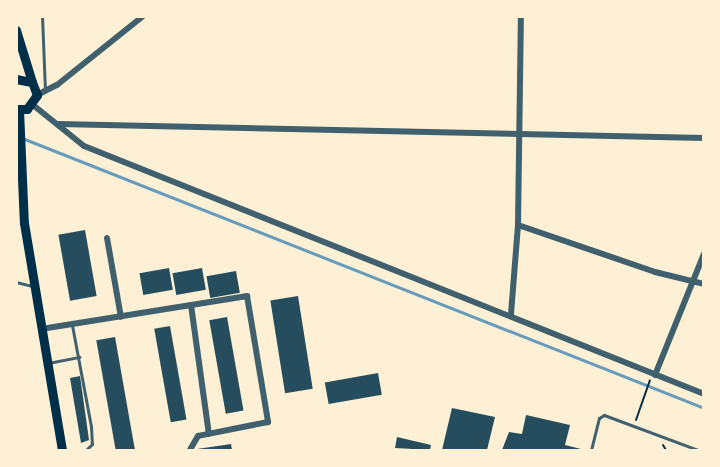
<!DOCTYPE html>
<style>
body{margin:0}
#map{position:relative;width:720px;height:467px;overflow:hidden;background:#fdf0d5;font-family:Manrope,sans-serif}
div>[style]{position:absolute}
.stream>*{height:3px;margin:-1.5px;padding:0 1.5px;transform-origin:1.5px;border-radius:1.5px;background:#669bbc}
.building>*{inset:0;background:#264d5e;transform-origin:0 0}
.path>*{height:2px;margin:-1px;padding:0 1px;transform-origin:1px;border-radius:1px;background:#003049}
.service>*{height:3px;margin:-1.5px;padding:0 1.5px;transform-origin:1.5px;border-radius:1.5px;background:#3f606c}
.minor>*{height:6px;margin:-3px;padding:0 3px;transform-origin:3px;border-radius:3px;background:#3f606c}
.primary>*{height:9px;margin:-4.5px;padding:0 4.5px;transform-origin:4.5px;border-radius:4.5px;background:#003049}
span{translate:-50% -50%;white-space:nowrap;text-align:center;line-height:1.15;-webkit-text-stroke:5px #fdf0d5;paint-order:stroke}
.frame{position:absolute;inset:0;border:18px solid #fdf0d5;pointer-events:none}
</style>
<div id="map">
<div class="stream">
<div style="left:22px;top:138px;width:734px;rotate:21.6deg"></div>
</div>
<div class="building">
<div style="left:85px;top:230px;width:67px;height:27px;rotate:80deg"></div>
<div style="left:169px;top:268px;width:22px;height:30px;rotate:80deg"></div>
<div style="left:202px;top:268px;width:22px;height:30px;rotate:80deg"></div>
<div style="left:236px;top:271px;width:22px;height:30px;rotate:80deg"></div>
<div style="left:298px;top:296px;width:94px;height:28px;rotate:81deg"></div>
<div style="left:227px;top:317px;width:95px;height:18px;rotate:80deg"></div>
<div style="left:170px;top:326px;width:95px;height:16px;rotate:80deg"></div>
<div style="left:115px;top:337px;width:115px;height:19px;rotate:80deg"></div>
<div style="left:378px;top:373px;width:22px;height:54px;rotate:80deg"></div>
<div style="clip-path:polygon(80px 376px,89px 440px,81px 443px,70px 378px)"></div>
<div style="clip-path:polygon(452px 408px,495px 417px,487px 450px,442px 450px)"></div>
<div style="clip-path:polygon(526px 415px,570px 425px,565px 445px,585px 450px,502px 450px,509px 432px,522px 434px)"></div>
<div style="clip-path:polygon(397px 437px,431px 445px,430px 450px,395px 448px)"></div>
<div style="clip-path:polygon(231px 444px,232px 450px,198px 450px,197px 449px)"></div>
</div>
<div class="path">
<div style="left:636px;top:420px;width:42px;rotate:-70.7deg"></div>
<div style="left:663px;top:445px;width:6px;rotate:59deg"></div>
</div>
<div class="service">
<div style="left:42px;top:16px;width:74px;rotate:87.7deg"></div>
<div style="left:16px;top:282px;width:16px;rotate:14deg"></div>
<div style="left:72px;top:325px;width:104px;rotate:79.4deg"></div>
<div style="left:91px;top:427px;width:17px;rotate:87deg"></div>
<div style="left:92px;top:444px;width:8px;rotate:135deg"></div>
<div style="left:48px;top:363px;width:32px;rotate:-11deg"></div>
<div style="left:591px;top:450px;width:33px;rotate:-76deg"></div>
<div style="left:599px;top:418px;width:6px;rotate:-31deg"></div>
<div style="left:604px;top:415px;width:100px;rotate:20.4deg"></div>
</div>
<div class="minor">
<div style="left:37px;top:95px;width:22px;rotate:-27deg"></div>
<div style="left:57px;top:85px;width:110px;rotate:-38.7deg"></div>
<div style="left:33px;top:105px;width:65px;rotate:38.8deg"></div>
<div style="left:84px;top:146px;width:668px;rotate:21.8deg"></div>
<div style="left:58px;top:124px;width:646px;rotate:1.24deg"></div>
<div style="left:518px;top:225px;width:145px;rotate:18.9deg"></div>
<div style="left:655px;top:272px;width:50px;rotate:13.8deg"></div>
<div style="left:107px;top:238px;width:80px;rotate:80deg"></div>
<div style="left:191px;top:305px;width:130px;rotate:82.1deg"></div>
<div style="left:511px;top:314px;width:89px;rotate:-85.5deg"></div>
<div style="left:518px;top:225px;width:209px;rotate:-89.2deg"></div>
<div style="left:41px;top:329px;width:209px;rotate:-9.1deg"></div>
<div style="left:247px;top:296px;width:128px;rotate:80.5deg"></div>
<div style="left:268px;top:422px;width:71px;rotate:168.7deg"></div>
<div style="left:198px;top:436px;width:16px;rotate:120deg"></div>
<div style="left:655px;top:375px;width:131px;rotate:-68deg"></div>
</div>
<div class="primary">
<div style="left:16px;top:30px;width:54px;rotate:72.9deg"></div>
<div style="left:16px;top:79px;width:16px;rotate:11deg"></div>
<div style="left:32px;top:82px;width:14px;rotate:69deg"></div>
<div style="left:37px;top:95px;width:17px;rotate:126deg"></div>
<div style="left:27px;top:109px;width:11px;rotate:180deg"></div>
<div style="left:19px;top:110px;width:113px;rotate:87.5deg"></div>
<div style="left:24px;top:223px;width:230px;rotate:80.5deg"></div>
</div>
<div class="frame"></div>
</div>
